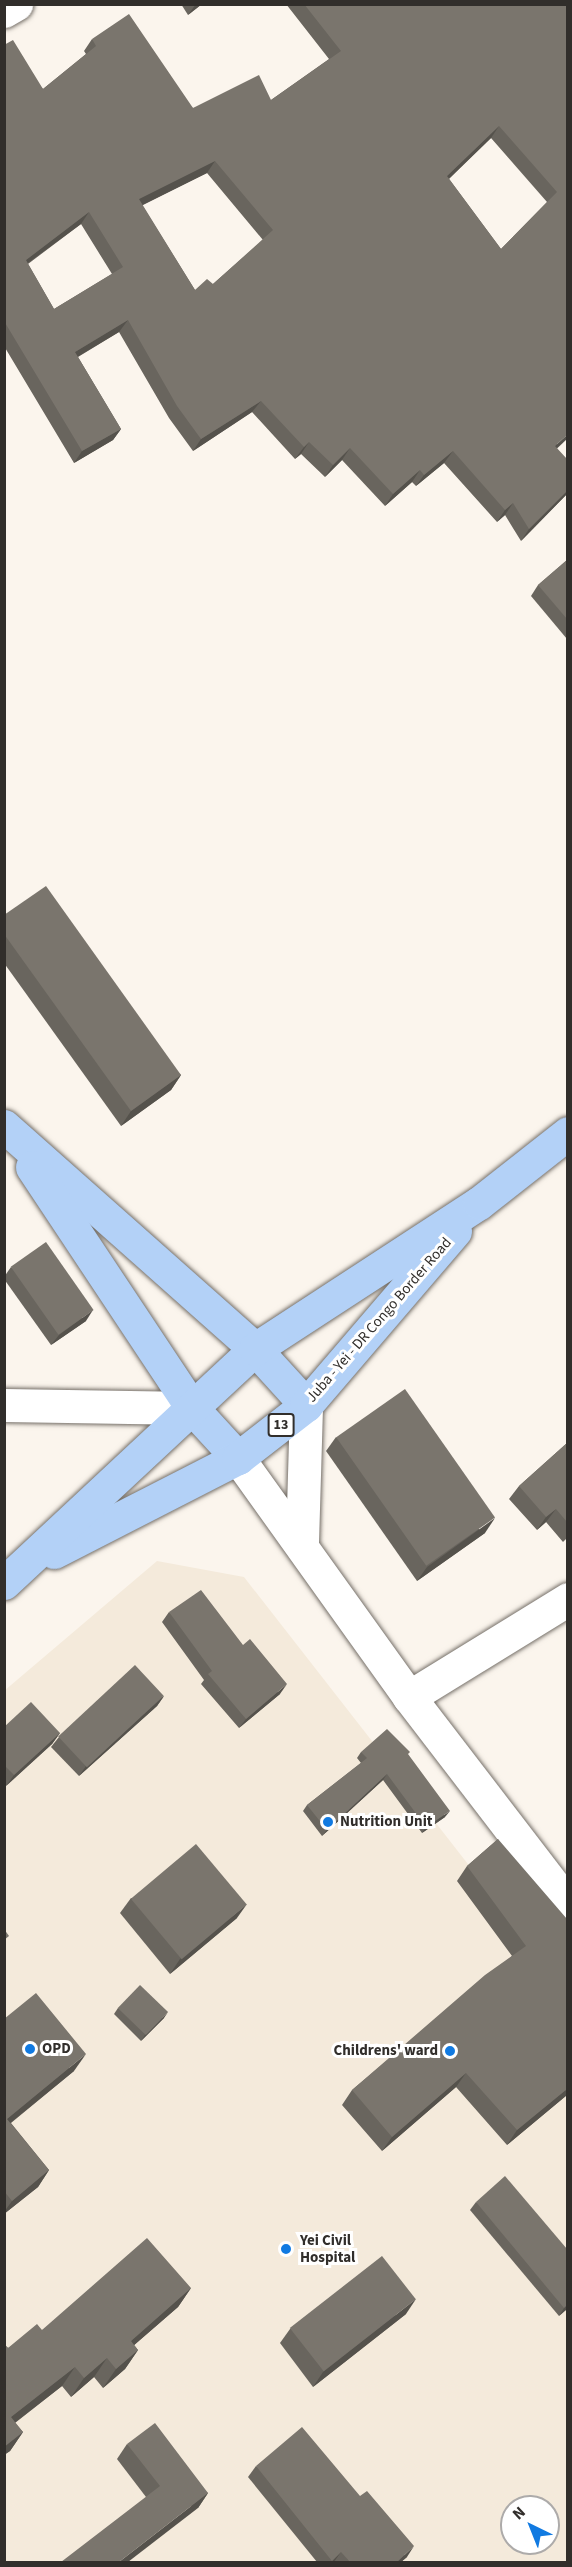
<!DOCTYPE html>
<style>
body{margin:0}
#map{position:relative;width:572px;height:2567px;overflow:hidden;background:#fbf5ed;font-family:"Source Sans 3",sans-serif}
div>[style]{position:absolute}
.built>*{inset:0;background:#f4eadb}
.roads{filter:drop-shadow(0 0 2px #767069) drop-shadow(0 0 2px #767069)}
.minor>*{height:33px;margin:-16.5px;padding:0 16.5px;transform-origin:16.5px;border-radius:16.5px;background:#fff}
.tertiary>*{height:33px;margin:-16.5px;padding:0 16.5px;transform-origin:16.5px;border-radius:16.5px;background:#fff}
.primary>*{height:33px;margin:-16.5px;padding:0 16.5px;transform-origin:16.5px;border-radius:16.5px;background:#b3d1f7}
.wall>*{inset:0;background:#69655e}
.shaded-wall>*{inset:0;background:#55524c}
.building>*{inset:0;background:#7a756d;transform-origin:0 0}
.dots>*{width:16px;height:16px;translate:-50% -50%;box-sizing:border-box;border:3px solid #fff;border-radius:50%}
span{translate:-50% -50%;white-space:nowrap;text-align:center;line-height:1.15;-webkit-text-stroke:6px #fff;paint-order:stroke}
.shield-label span{padding:2px 4px;background:#fff;border:2px solid;border-radius:4px;-webkit-text-stroke-width:0}
.shield-label{font-size:14px;color:#312e2b;font-weight:700}
.street-label{font-size:15px;color:#312e2b}
.poi-label{font-size:15px;color:#312e2b;font-weight:700}
.left{translate:0 -50%;text-align:left}
.right{translate:-100% -50%;text-align:right}
.frame{position:absolute;inset:0;border:6px solid #312e2b;pointer-events:none}
.north{position:absolute;left:500px;top:2495px;width:60px;height:60px;box-sizing:border-box;background:#fff;border:2px solid #adabaa;border-radius:50%;rotate:317deg;font-size:16px;font-weight:700;line-height:24px;text-align:center;color:#312e2b}
.north::after{content:'';display:block;margin:auto;width:21px;height:27px;background:#117ae1;clip-path:polygon(50% 0,100% 100%,50% 72%,0 100%)}
</style>
<div id="map">
<div class="built">
<div style="clip-path:polygon(evenodd,157px 1561px,244px 1577px,567px 1991px,567px 2562px,5px 2562px,4px 1691px,157px 1561px,512px 2507px,548px 2507px,548px 2543px,512px 2543px,512px 2507px)"></div>
</div>
<div class="roads">
<div class="minor">
<div style="left:4px;top:1405px;width:188px;rotate:0.9deg"></div>
<div style="left:409px;top:1697px;width:187px;rotate:-31.6deg"></div>
</div>
<div class="tertiary">
<div style="left:4px;top:11px;width:14px;rotate:-30deg"></div>
<div style="left:238px;top:1458px;width:294px;rotate:54.4deg"></div>
<div style="left:409px;top:1697px;width:261px;rotate:52.5deg"></div>
<div style="left:302px;top:1542px;width:137px;rotate:-88.3deg"></div>
</div>
<div class="primary">
<div style="left:4px;top:1126px;width:336px;rotate:41.6deg"></div>
<div style="left:255px;top:1349px;width:76px;rotate:47.7deg"></div>
<div style="left:32px;top:1167px;width:289px;rotate:56.4deg"></div>
<div style="left:192px;top:1408px;width:68px;rotate:47.4deg"></div>
<div style="left:54px;top:1552px;width:207px;rotate:-27.1deg"></div>
<div style="left:238px;top:1458px;width:86px;rotate:-37.9deg"></div>
<div style="left:306px;top:1405px;width:229px;rotate:-49.4deg"></div>
<div style="left:4px;top:1583px;width:343px;rotate:-43deg"></div>
<div style="left:255px;top:1349px;width:267px;rotate:-33.1deg"></div>
<div style="left:479px;top:1203px;width:113px;rotate:-38.2deg"></div>
</div>
</div>
<div class="wall">
<div style="clip-path:polygon(181px 4px,202px 4px,188px 15px)"></div>
<div style="clip-path:polygon(evenodd,286px 4px,567px 4px,557px 448px,567px 494px,521px 541px,505px 515px,497px 522px,444px 463px,416px 486px,412px 482px,385px 506px,342px 460px,325px 477px,301px 454px,295px 459px,252px 412px,193px 451px,169px 418px,119px 332px,78px 357px,121px 429px,113px 440px,74px 463px,4px 346px,4px 45px,43px 89px,86px 54px,84px 51px,92px 39px,193px 108px,271px 100px,329px 59px,286px 4px,491px 138px,547px 202px,501px 249px,449px 179px,491px 138px,286px 4px,207px 173px,263px 240px,213px 284px,195px 290px,142px 205px,207px 173px,286px 4px,81px 224px,112px 274px,54px 309px,28px 264px,81px 224px)"></div>
<div style="clip-path:polygon(567px 560px,567px 639px,531px 596px,538px 585px)"></div>
<div style="clip-path:polygon(4px 915px,181px 1075px,171px 1090px,121px 1126px,4px 963px)"></div>
<div style="clip-path:polygon(11px 1267px,86px 1321px,51px 1345px,4px 1279px,4px 1277px)"></div>
<div style="clip-path:polygon(336px 1437px,485px 1533px,417px 1581px,326px 1451px)"></div>
<div style="clip-path:polygon(567px 1443px,567px 1538px,563px 1542px,546px 1522px,537px 1530px,509px 1499px,519px 1486px)"></div>
<div style="clip-path:polygon(169px 1612px,280px 1694px,239px 1728px,201px 1684px,204px 1680px,162px 1622px)"></div>
<div style="clip-path:polygon(164px 1696px,157px 1706px,79px 1776px,51px 1747px,59px 1737px)"></div>
<div style="clip-path:polygon(4px 1727px,60px 1733px,52px 1744px,6px 1786px,4px 1784px)"></div>
<div style="clip-path:polygon(361px 1752px,408px 1755px,445px 1817px,422px 1833px,383px 1780px,322px 1836px,303px 1811px,307px 1805px,361px 1763px,357px 1758px)"></div>
<div style="clip-path:polygon(498px 1839px,567px 2095px,507px 2145px,456px 2087px,382px 2151px,342px 2105px,352px 2090px,512px 1956px,457px 1881px,467px 1866px)"></div>
<div style="clip-path:polygon(131px 1898px,237px 1918px,170px 1974px,120px 1913px)"></div>
<div style="clip-path:polygon(118px 2008px,164px 2018px,141px 2041px,114px 2014px)"></div>
<div style="clip-path:polygon(4px 2019px,74px 2071px,11px 2123px,49px 2170px,38px 2187px,4px 2214px)"></div>
<div style="clip-path:polygon(476px 2202px,567px 2249px,567px 2309px,559px 2316px,470px 2210px)"></div>
<div style="clip-path:polygon(191px 2288px,178px 2307px,134px 2345px,138px 2350px,125px 2369px,103px 2388px,94px 2377px,71px 2397px,62px 2386px,15px 2423px,23px 2432px,10px 2451px,4px 2455px,4px 2344px,8px 2348px,42px 2330px)"></div>
<div style="clip-path:polygon(406px 2314px,313px 2387px,280px 2343px,290px 2329px)"></div>
<div style="clip-path:polygon(127px 2444px,208px 2493px,198px 2508px,146px 2497px,117px 2459px)"></div>
<div style="clip-path:polygon(256px 2466px,407px 2557px,401px 2562px,317px 2562px,248px 2477px)"></div>
</div>
<div class="shaded-wall">
<div style="clip-path:polygon(196px 4px,202px 4px,188px 15px)"></div>
<div style="clip-path:polygon(499px 126px,491px 138px,439px 188px,447px 176px)"></div>
<div style="clip-path:polygon(215px 161px,207px 173px,131px 211px,139px 199px)"></div>
<div style="clip-path:polygon(89px 212px,81px 224px,17px 271px,26px 260px)"></div>
<div style="clip-path:polygon(128px 320px,119px 332px,67px 363px,75px 352px)"></div>
<div style="clip-path:polygon(261px 401px,252px 412px,193px 451px,201px 439px)"></div>
<div style="clip-path:polygon(121px 429px,113px 440px,74px 463px,82px 451px)"></div>
<div style="clip-path:polygon(567px 435px,567px 439px,547px 458px,555px 446px)"></div>
<div style="clip-path:polygon(309px 442px,301px 454px,295px 459px,304px 447px)"></div>
<div style="clip-path:polygon(350px 448px,342px 460px,325px 477px,333px 465px)"></div>
<div style="clip-path:polygon(453px 451px,444px 463px,416px 486px,424px 475px)"></div>
<div style="clip-path:polygon(420px 470px,412px 482px,385px 506px,393px 494px)"></div>
<div style="clip-path:polygon(567px 491px,567px 494px,521px 541px,529px 529px)"></div>
<div style="clip-path:polygon(513px 503px,505px 515px,497px 522px,505px 510px)"></div>
<div style="clip-path:polygon(181px 1075px,171px 1090px,121px 1126px,131px 1111px)"></div>
<div style="clip-path:polygon(93px 1310px,86px 1321px,51px 1345px,59px 1335px)"></div>
<div style="clip-path:polygon(556px 1509px,546px 1522px,537px 1530px,546px 1517px)"></div>
<div style="clip-path:polygon(495px 1518px,485px 1533px,417px 1581px,427px 1567px)"></div>
<div style="clip-path:polygon(287px 1684px,280px 1694px,239px 1728px,246px 1719px)"></div>
<div style="clip-path:polygon(164px 1696px,157px 1706px,79px 1776px,86px 1766px)"></div>
<div style="clip-path:polygon(60px 1733px,52px 1744px,6px 1786px,14px 1775px)"></div>
<div style="clip-path:polygon(387px 1774px,383px 1780px,322px 1836px,327px 1830px)"></div>
<div style="clip-path:polygon(450px 1811px,445px 1817px,422px 1833px,426px 1827px)"></div>
<div style="clip-path:polygon(247px 1904px,237px 1918px,170px 1974px,180px 1959px)"></div>
<div style="clip-path:polygon(168px 2012px,164px 2018px,141px 2041px,145px 2035px)"></div>
<div style="clip-path:polygon(86px 2054px,74px 2071px,4px 2128px,7px 2119px)"></div>
<div style="clip-path:polygon(466px 2073px,456px 2087px,382px 2151px,392px 2137px)"></div>
<div style="clip-path:polygon(567px 2089px,567px 2095px,507px 2145px,517px 2130px)"></div>
<div style="clip-path:polygon(49px 2170px,38px 2187px,4px 2214px,4px 2212px,12px 2201px)"></div>
<div style="clip-path:polygon(191px 2288px,178px 2307px,117px 2360px,131px 2341px)"></div>
<div style="clip-path:polygon(416px 2299px,406px 2314px,313px 2387px,323px 2372px)"></div>
<div style="clip-path:polygon(567px 2305px,567px 2309px,559px 2316px,564px 2308px)"></div>
<div style="clip-path:polygon(138px 2350px,125px 2369px,103px 2388px,116px 2369px)"></div>
<div style="clip-path:polygon(107px 2358px,94px 2377px,71px 2397px,84px 2378px)"></div>
<div style="clip-path:polygon(75px 2367px,62px 2386px,4px 2431px,11px 2417px)"></div>
<div style="clip-path:polygon(23px 2432px,10px 2451px,4px 2455px,4px 2447px)"></div>
<div style="clip-path:polygon(208px 2493px,198px 2508px,128px 2562px,119px 2562px)"></div>
<div style="clip-path:polygon(414px 2546px,407px 2557px,401px 2562px,397px 2562px)"></div>
<div style="clip-path:polygon(341px 2552px,334px 2562px,330px 2562px,332px 2561px)"></div>
</div>
<div class="building">
<div style="clip-path:polygon(evenodd,304px 4px,567px 4px,567px 435px,555px 446px,567px 459px,567px 491px,529px 529px,513px 503px,505px 510px,453px 451px,424px 475px,420px 470px,393px 494px,350px 448px,333px 465px,309px 442px,304px 447px,261px 401px,201px 439px,177px 406px,128px 320px,75px 352px,121px 429px,82px 451px,4px 321px,4px 45px,13px 40px,43px 89px,96px 46px,92px 39px,129px 14px,193px 108px,259px 75px,271px 100px,341px 51px,304px 4px,499px 126px,557px 192px,501px 249px,447px 176px,499px 126px,304px 4px,215px 161px,273px 230px,213px 284px,207px 279px,195px 290px,139px 199px,215px 161px,304px 4px,89px 212px,123px 267px,54px 309px,26px 260px,89px 212px)"></div>
<div style="clip-path:polygon(567px 560px,567px 619px,538px 585px)"></div>
<div style="clip-path:polygon(46px 886px,181px 1075px,131px 1111px,4px 934px,4px 915px)"></div>
<div style="left:46px;top:1242px;width:83px;height:43px;rotate:55deg"></div>
<div style="left:405px;top:1389px;width:157px;height:84px;rotate:55deg"></div>
<div style="clip-path:polygon(567px 1443px,567px 1522px,556px 1509px,546px 1517px,519px 1486px)"></div>
<div style="clip-path:polygon(201px 1590px,243px 1645px,250px 1639px,287px 1684px,246px 1719px,208px 1674px,212px 1671px,169px 1612px)"></div>
<div style="left:135px;top:1665px;width:42px;height:105px;rotate:47deg"></div>
<div style="clip-path:polygon(31px 1702px,60px 1733px,14px 1775px,4px 1765px,4px 1727px)"></div>
<div style="clip-path:polygon(387px 1729px,410px 1752px,408px 1754px,450px 1811px,426px 1827px,387px 1774px,327px 1830px,307px 1805px,367px 1758px,361px 1752px)"></div>
<div style="clip-path:polygon(498px 1839px,567px 1919px,567px 2089px,517px 2130px,466px 2073px,392px 2137px,352px 2090px,485px 1975px,526px 1946px,467px 1866px)"></div>
<div style="left:196px;top:1844px;width:79px;height:85px;rotate:50deg"></div>
<div style="clip-path:polygon(4px 1929px,9px 1936px,4px 1940px)"></div>
<div style="left:140px;top:1985px;width:39px;height:32px;rotate:44deg"></div>
<div style="clip-path:polygon(36px 1993px,86px 2054px,7px 2119px,49px 2170px,12px 2201px,4px 2191px,4px 2019px)"></div>
<div style="clip-path:polygon(505px 2176px,567px 2249px,567px 2305px,564px 2308px,476px 2202px)"></div>
<div style="clip-path:polygon(147px 2238px,191px 2288px,131px 2341px,138px 2350px,116px 2369px,107px 2358px,84px 2378px,75px 2367px,11px 2417px,23px 2432px,4px 2447px,4px 2344px,8px 2348px,37px 2324px,42px 2330px)"></div>
<div style="left:382px;top:2256px;width:55px;height:117px;rotate:52deg"></div>
<div style="clip-path:polygon(155px 2423px,208px 2493px,119px 2562px,61px 2562px,160px 2486px,127px 2444px)"></div>
<div style="clip-path:polygon(302px 2427px,360px 2496px,367px 2491px,414px 2546px,397px 2562px,350px 2562px,341px 2552px,332px 2561px,256px 2466px)"></div>
</div>
<div class="dots">
<div style="left:328px;top:1822px;background:#117ae1"></div>
<div style="left:30px;top:2049px;background:#117ae1"></div>
<div style="left:450px;top:2051px;background:#117ae1"></div>
<div style="left:286px;top:2249px;background:#117ae1"></div>
</div>
<div class="shield-label">
<span style="left:281px;top:1425px">13</span>
</div>
<div class="street-label">
<span style="left:379px;top:1320px;rotate:-49deg">Juba - Yei - DR Congo Border Road</span>
</div>
<div class="poi-label">
<span class="left" style="left:340px;top:1822px">Nutrition Unit</span>
<span class="left" style="left:42px;top:2049px">OPD</span>
<span class="right" style="left:438px;top:2051px">Childrens' ward</span>
<span class="left" style="left:300px;top:2249px">Yei Civil<br>Hospital</span>
</div>
<div class="frame"></div>
<div class="north">N</div>
</div>
